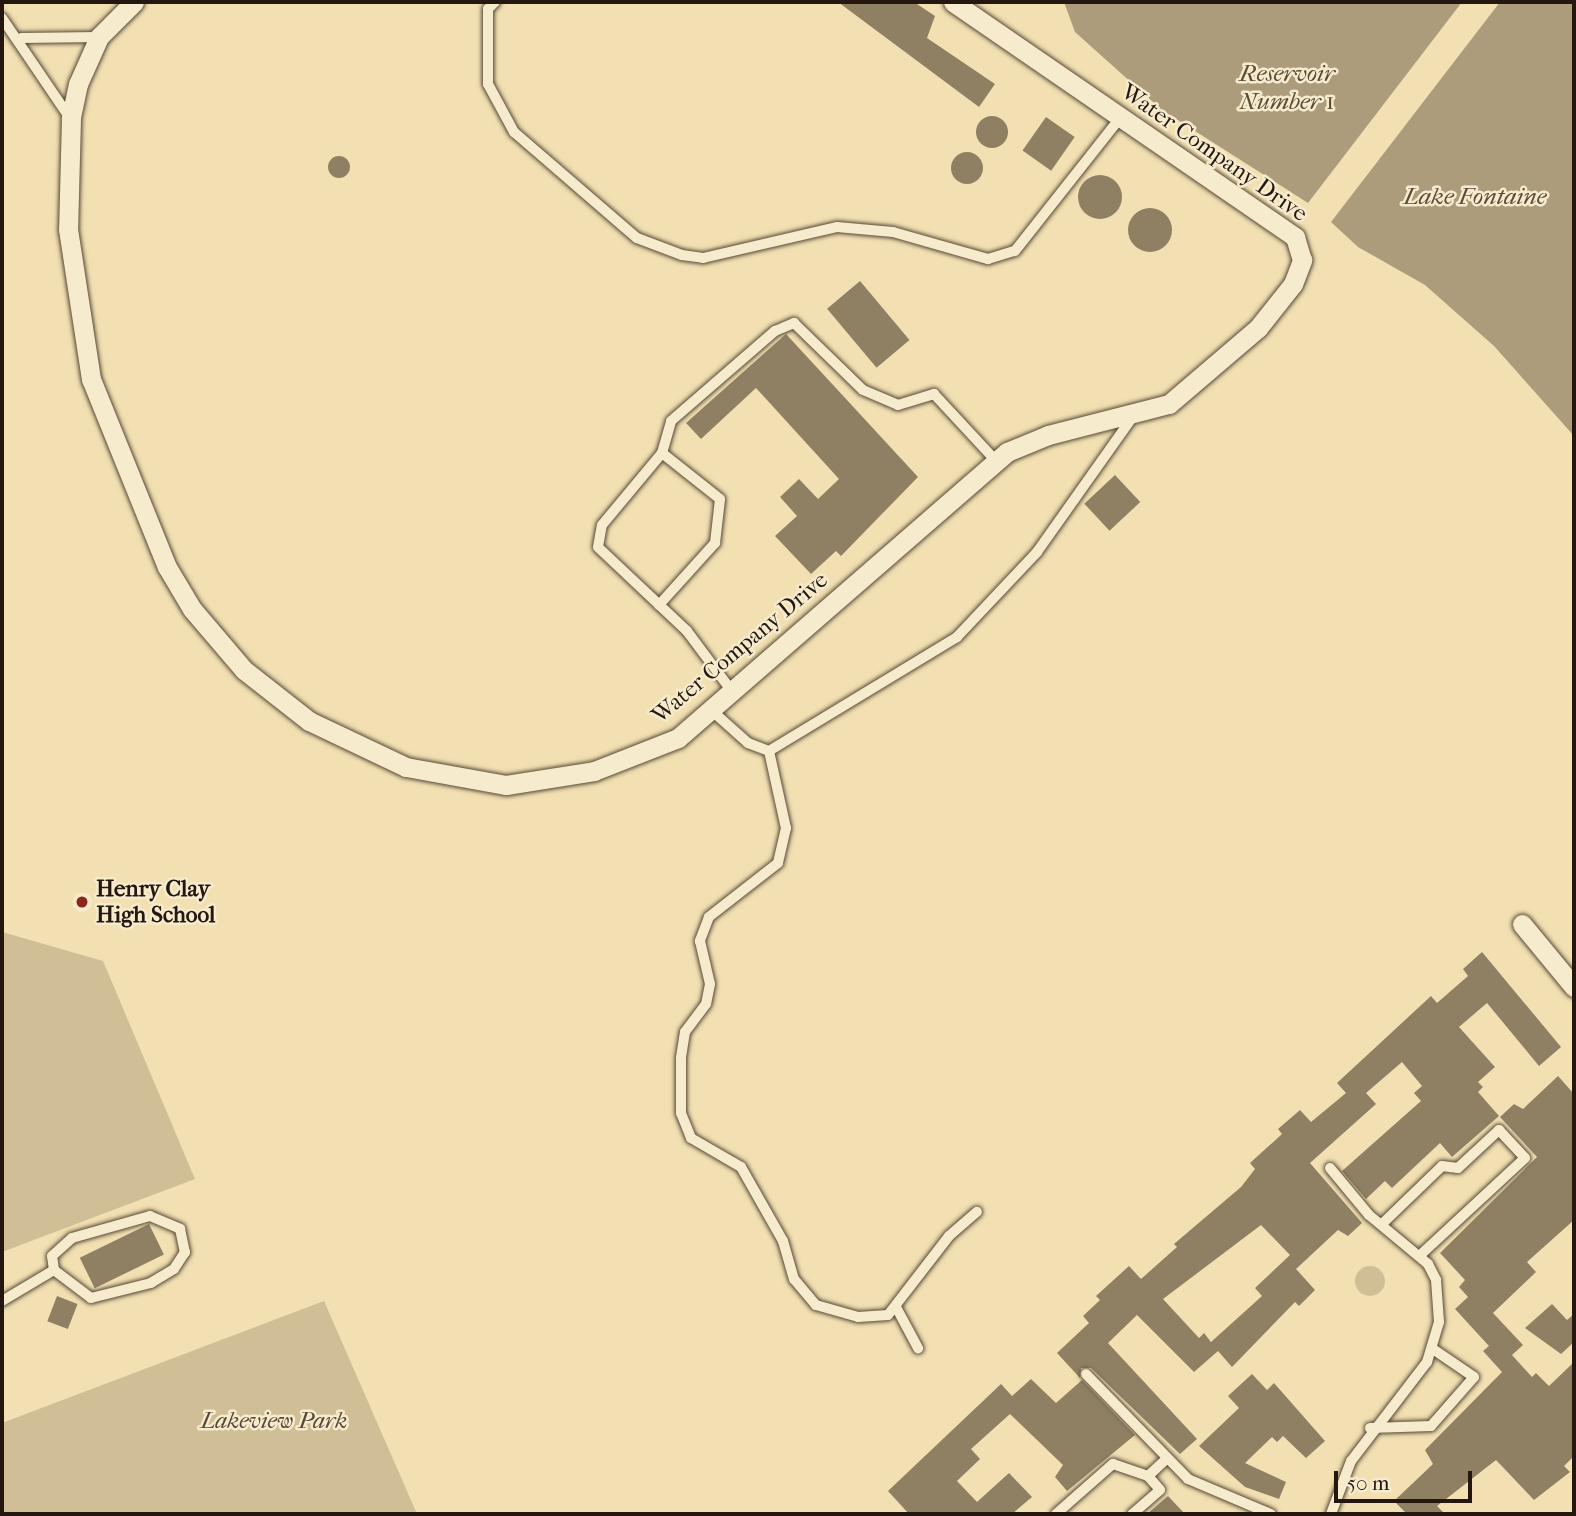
<!DOCTYPE html>
<style>
body{margin:0}
#map{position:relative;width:1576px;height:1516px;overflow:hidden;background:#f2e0b2;font-family:"IM FELL French Canon",serif}
div>[style]{position:absolute}
.green>*{inset:0;background:#cfbe96}
.round{border-radius:50%}
.water>*{inset:0;background:#ac9c7b}
.building>*{inset:0;background:#8f8064;transform-origin:0 0}
.roads{filter:drop-shadow(0 0 2px #574938) drop-shadow(0 0 2px #574938)}
.lane>*{height:10px;margin:-5px;padding:0 5px;transform-origin:5px;border-radius:5px;background:#f7ebcd}
.street>*{height:19px;margin:-9.5px;padding:0 9.5px;transform-origin:9.5px;border-radius:9.5px;background:#f7ebcd}
.dots>*{width:19px;height:19px;translate:-50% -50%;box-sizing:border-box;border:4px solid #f7ebcd;border-radius:50%}
span{translate:-50% -50%;white-space:nowrap;text-align:center;line-height:1.15;-webkit-text-stroke:5px #f7ebcd;paint-order:stroke}
.street-label{font-size:23px;color:#23170f}
.poi-label{font-size:23px;color:#23170f;font-weight:700}
.left{translate:0 -50%;text-align:left}
.park-label{font-size:23px;color:#574938;font-style:italic}
.water-label{font-size:24px;color:#5a4c3a;font-style:italic}
.frame{position:absolute;inset:0;border:4px solid #23170f;pointer-events:none}
.scale{position:absolute;left:1334px;top:1471px;width:138px;height:32px;box-sizing:border-box;border:4px solid #23170f;border-top:0;padding-left:9px;font-size:21px;line-height:24px;white-space:nowrap;color:#23170f;-webkit-text-stroke:5px #f7ebcd;paint-order:stroke}
</style>
<div id="map">
<div class="green">
<div style="clip-path:polygon(2px 932px,103px 961px,195px 1179px,2px 1252px)"></div>
<div class="round" style="left:1355px;top:1266px;width:30px;height:30px"></div>
<div style="clip-path:polygon(324px 1301px,417px 1514px,2px 1514px,2px 1423px)"></div>
</div>
<div class="water">
<div style="clip-path:polygon(1064px 2px,1462px 2px,1308px 203px,1162px 110px,1075px 32px)"></div>
<div style="clip-path:polygon(1500px 2px,1574px 2px,1574px 436px,1494px 346px,1425px 285px,1358px 247px,1331px 222px)"></div>
</div>
<div class="building">
<div style="clip-path:polygon(838px 2px,914px 2px,935px 16px,927px 38px,995px 84px,979px 107px)"></div>
<div class="round" style="left:976px;top:116px;width:32px;height:32px"></div>
<div style="left:1046px;top:117px;width:35px;height:41px;rotate:35deg"></div>
<div class="round" style="left:951px;top:152px;width:32px;height:32px"></div>
<div class="round" style="left:328px;top:156px;width:22px;height:22px"></div>
<div class="round" style="left:1078px;top:175px;width:44px;height:44px"></div>
<div class="round" style="left:1128px;top:208px;width:44px;height:44px"></div>
<div style="left:860px;top:281px;width:77px;height:43px;rotate:50deg"></div>
<div style="clip-path:polygon(786px 334px,918px 477px,841px 556px,836px 551px,811px 574px,775px 536px,797px 516px,780px 497px,799px 479px,818px 499px,839px 479px,756px 388px,701px 439px,686px 423px)"></div>
<div style="left:1115px;top:475px;width:37px;height:42px;rotate:47deg"></div>
<div style="clip-path:polygon(evenodd,1482px 952px,1561px 1047px,1539px 1066px,1487px 1003px,1459px 1027px,1495px 1067px,1478px 1082px,1483px 1087px,1478px 1092px,1499px 1116px,1452px 1157px,1440px 1143px,1392px 1188px,1385px 1181px,1366px 1199px,1342px 1171px,1421px 1101px,1414px 1093px,1422px 1086px,1402px 1062px,1366px 1093px,1376px 1104px,1310px 1163px,1362px 1223px,1348px 1236px,1338px 1230px,1296px 1269px,1315px 1290px,1299px 1306px,1295px 1302px,1232px 1367px,1218px 1351px,1194px 1372px,1137px 1315px,1108px 1343px,1197px 1439px,1180px 1454px,1091px 1368px,1081px 1368px,1080px 1378px,1057px 1353px,1089px 1323px,1083px 1316px,1100px 1300px,1096px 1296px,1129px 1266px,1141px 1279px,1177px 1247px,1174px 1244px,1241px 1187px,1255px 1169px,1250px 1163px,1282px 1134px,1278px 1129px,1300px 1110px,1311px 1122px,1346px 1093px,1337px 1083px,1431px 996px,1437px 1003px,1468px 976px,1463px 969px,1482px 952px,1261px 1225px,1290px 1255px,1255px 1288px,1262px 1296px,1211px 1342px,1204px 1333px,1199px 1338px,1163px 1299px,1261px 1225px)"></div>
<div style="clip-path:polygon(1558px 1076px,1574px 1094px,1574px 1220px,1527px 1262px,1536px 1272px,1493px 1313px,1523px 1345px,1512px 1355px,1532px 1377px,1536px 1373px,1549px 1386px,1574px 1362px,1574px 1456px,1564px 1466px,1570px 1472px,1534px 1500px,1496px 1460px,1437px 1506px,1445px 1514px,1407px 1514px,1394px 1501px,1433px 1464px,1425px 1450px,1502px 1372px,1483px 1351px,1489px 1346px,1455px 1309px,1468px 1297px,1459px 1287px,1465px 1280px,1440px 1253px,1537px 1157px,1500px 1117px,1514px 1104px,1523px 1109px)"></div>
<div style="left:149px;top:1224px;width:34px;height:77px;rotate:64deg"></div>
<div style="left:57px;top:1296px;width:22px;height:27px;rotate:21deg"></div>
<div style="clip-path:polygon(1552px 1304px,1567px 1320px,1574px 1314px,1574px 1342px,1561px 1354px,1525px 1328px)"></div>
<div style="clip-path:polygon(1252px 1374px,1267px 1390px,1274px 1383px,1325px 1441px,1306px 1458px,1283px 1436px,1277px 1442px,1272px 1437px,1245px 1463px,1286px 1482px,1279px 1499px,1245px 1487px,1199px 1446px,1239px 1408px,1228px 1396px)"></div>
<div style="clip-path:polygon(1031px 1379px,1056px 1403px,1082px 1380px,1135px 1435px,1067px 1491px,1055px 1477px,1063px 1465px,1010px 1414px,971px 1449px,980px 1459px,957px 1481px,977px 1502px,1009px 1473px,1032px 1497px,1012px 1514px,909px 1514px,888px 1491px,1001px 1384px,1012px 1396px)"></div>
<div style="clip-path:polygon(1168px 1496px,1185px 1514px,1147px 1514px)"></div>
</div>
<div class="roads">
<div class="lane">
<div style="left:495px;top:2px;width:10px;rotate:135deg"></div>
<div style="left:488px;top:9px;width:75px;rotate:90deg"></div>
<div style="left:488px;top:84px;width:55px;rotate:61.6deg"></div>
<div style="left:514px;top:132px;width:162px;rotate:40.8deg"></div>
<div style="left:637px;top:238px;width:48px;rotate:20.7deg"></div>
<div style="left:682px;top:255px;width:21px;rotate:8deg"></div>
<div style="left:703px;top:258px;width:138px;rotate:-13deg"></div>
<div style="left:837px;top:227px;width:56px;rotate:5.1deg"></div>
<div style="left:893px;top:232px;width:99px;rotate:15.9deg"></div>
<div style="left:988px;top:259px;width:28px;rotate:-17deg"></div>
<div style="left:1015px;top:251px;width:171px;rotate:-51.7deg"></div>
<div style="left:2px;top:18px;width:121px;rotate:55.8deg"></div>
<div style="left:21px;top:38px;width:78px;rotate:-0.7deg"></div>
<div style="left:659px;top:605px;width:84px;rotate:-47.9deg"></div>
<div style="left:715px;top:543px;width:44px;rotate:-83.5deg"></div>
<div style="left:720px;top:499px;width:74px;rotate:-141.6deg"></div>
<div style="left:731px;top:690px;width:74px;rotate:-126.7deg"></div>
<div style="left:687px;top:631px;width:122px;rotate:-136.7deg"></div>
<div style="left:598px;top:547px;width:22px;rotate:-80deg"></div>
<div style="left:602px;top:525px;width:94px;rotate:-50.2deg"></div>
<div style="left:662px;top:453px;width:33px;rotate:-74deg"></div>
<div style="left:671px;top:421px;width:138px;rotate:-40.9deg"></div>
<div style="left:775px;top:331px;width:21px;rotate:-23deg"></div>
<div style="left:794px;top:323px;width:96px;rotate:44.2deg"></div>
<div style="left:863px;top:390px;width:38px;rotate:23deg"></div>
<div style="left:898px;top:405px;width:38px;rotate:-17deg"></div>
<div style="left:934px;top:394px;width:91px;rotate:47.2deg"></div>
<div style="left:710px;top:709px;width:51px;rotate:41.8deg"></div>
<div style="left:748px;top:743px;width:22px;rotate:21deg"></div>
<div style="left:769px;top:751px;width:220px;rotate:-31.2deg"></div>
<div style="left:957px;top:637px;width:117px;rotate:-46.7deg"></div>
<div style="left:1037px;top:552px;width:168px;rotate:-54.7deg"></div>
<div style="left:769px;top:751px;width:79px;rotate:77.6deg"></div>
<div style="left:786px;top:828px;width:36px;rotate:103deg"></div>
<div style="left:778px;top:863px;width:88px;rotate:142deg"></div>
<div style="left:709px;top:917px;width:26px;rotate:111deg"></div>
<div style="left:700px;top:941px;width:44px;rotate:76.9deg"></div>
<div style="left:710px;top:984px;width:20px;rotate:101deg"></div>
<div style="left:706px;top:1004px;width:35px;rotate:127deg"></div>
<div style="left:685px;top:1032px;width:26px;rotate:99deg"></div>
<div style="left:681px;top:1058px;width:55px;rotate:90deg"></div>
<div style="left:681px;top:1113px;width:27px;rotate:68deg"></div>
<div style="left:691px;top:1138px;width:58px;rotate:30.1deg"></div>
<div style="left:741px;top:1167px;width:85px;rotate:60.4deg"></div>
<div style="left:783px;top:1241px;width:40px;rotate:74deg"></div>
<div style="left:794px;top:1279px;width:34px;rotate:50deg"></div>
<div style="left:816px;top:1305px;width:44px;rotate:15.9deg"></div>
<div style="left:858px;top:1317px;width:30px;rotate:-4deg"></div>
<div style="left:888px;top:1315px;width:100px;rotate:-52.3deg"></div>
<div style="left:949px;top:1236px;width:37px;rotate:-41deg"></div>
<div style="left:1330px;top:1168px;width:61px;rotate:50.3deg"></div>
<div style="left:1369px;top:1215px;width:77px;rotate:39.7deg"></div>
<div style="left:1428px;top:1264px;width:18px;rotate:63deg"></div>
<div style="left:1436px;top:1280px;width:42px;rotate:85.9deg"></div>
<div style="left:1439px;top:1322px;width:42px;rotate:106.7deg"></div>
<div style="left:1427px;top:1362px;width:125px;rotate:127.5deg"></div>
<div style="left:1351px;top:1461px;width:57px;rotate:110.7deg"></div>
<div style="left:150px;top:1216px;width:33px;rotate:23deg"></div>
<div style="left:180px;top:1229px;width:24px;rotate:78deg"></div>
<div style="left:185px;top:1252px;width:20px;rotate:123deg"></div>
<div style="left:174px;top:1269px;width:27px;rotate:149deg"></div>
<div style="left:151px;top:1283px;width:62px;rotate:166deg"></div>
<div style="left:91px;top:1298px;width:46px;rotate:-142.9deg"></div>
<div style="left:54px;top:1270px;width:14px;rotate:-98deg"></div>
<div style="left:52px;top:1256px;width:27px;rotate:-42deg"></div>
<div style="left:72px;top:1238px;width:81px;rotate:-15.8deg"></div>
<div style="left:1382px;top:1224px;width:83px;rotate:-44deg"></div>
<div style="left:1442px;top:1166px;width:16px;rotate:7deg"></div>
<div style="left:1458px;top:1168px;width:56px;rotate:-42.8deg"></div>
<div style="left:1499px;top:1130px;width:38px;rotate:47deg"></div>
<div style="left:1525px;top:1158px;width:144px;rotate:137.2deg"></div>
<div style="left:2px;top:1301px;width:61px;rotate:-30.8deg"></div>
<div style="left:896px;top:1307px;width:47px;rotate:61.8deg"></div>
<div style="left:1086px;top:1374px;width:146px;rotate:45.8deg"></div>
<div style="left:1188px;top:1479px;width:90px;rotate:22.9deg"></div>
<div style="left:1370px;top:1428px;width:61px;rotate:-1.9deg"></div>
<div style="left:1431px;top:1426px;width:65px;rotate:-48.7deg"></div>
<div style="left:1474px;top:1377px;width:50px;rotate:-145.7deg"></div>
<div style="left:1148px;top:1476px;width:23px;rotate:-43deg"></div>
<div style="left:1056px;top:1514px;width:76px;rotate:-41.3deg"></div>
<div style="left:1113px;top:1464px;width:37px;rotate:19deg"></div>
<div style="left:1148px;top:1476px;width:18px;rotate:49deg"></div>
<div style="left:1160px;top:1490px;width:37px;rotate:139deg"></div>
</div>
<div class="street">
<div style="left:134px;top:2px;width:49px;rotate:135deg"></div>
<div style="left:99px;top:37px;width:51px;rotate:114.1deg"></div>
<div style="left:78px;top:84px;width:35px;rotate:102deg"></div>
<div style="left:71px;top:118px;width:111px;rotate:91.5deg"></div>
<div style="left:68px;top:229px;width:152px;rotate:81.3deg"></div>
<div style="left:91px;top:379px;width:203px;rotate:68deg"></div>
<div style="left:167px;top:567px;width:49px;rotate:59.2deg"></div>
<div style="left:192px;top:609px;width:80px;rotate:49.6deg"></div>
<div style="left:244px;top:670px;width:83px;rotate:38.1deg"></div>
<div style="left:309px;top:721px;width:107px;rotate:25.4deg"></div>
<div style="left:406px;top:767px;width:102px;rotate:10.2deg"></div>
<div style="left:506px;top:785px;width:89px;rotate:-9deg"></div>
<div style="left:594px;top:771px;width:90px;rotate:-21.4deg"></div>
<div style="left:678px;top:738px;width:436px;rotate:-41deg"></div>
<div style="left:1007px;top:452px;width:44px;rotate:-22.5deg"></div>
<div style="left:1048px;top:435px;width:125px;rotate:-14.4deg"></div>
<div style="left:1169px;top:404px;width:117px;rotate:-40.5deg"></div>
<div style="left:1258px;top:328px;width:56px;rotate:-51.5deg"></div>
<div style="left:1293px;top:284px;width:26px;rotate:-69deg"></div>
<div style="left:1302px;top:260px;width:24px;rotate:-107deg"></div>
<div style="left:1295px;top:237px;width:415px;rotate:-145.5deg"></div>
<div style="left:1522px;top:924px;width:82px;rotate:50.5deg"></div>
</div>
</div>
<div class="dots">
<div style="left:82px;top:902px;background:#8f2418"></div>
</div>
<div class="street-label">
<span style="left:1214px;top:153px;rotate:35deg">Water Company Drive</span>
<span style="left:740px;top:648px;rotate:-40deg">Water Company Drive</span>
</div>
<div class="poi-label">
<span class="left" style="left:96px;top:902px">Henry Clay<br>High School</span>
</div>
<div class="park-label">
<span style="left:274px;top:1421px">Lakeview Park</span>
</div>
<div class="water-label">
<span style="left:1287px;top:88px">Reservoir<br>Number 1</span>
<span style="left:1475px;top:197px">Lake Fontaine</span>
</div>
<div class="frame"></div>
<div class="scale">50 m</div>
</div>
